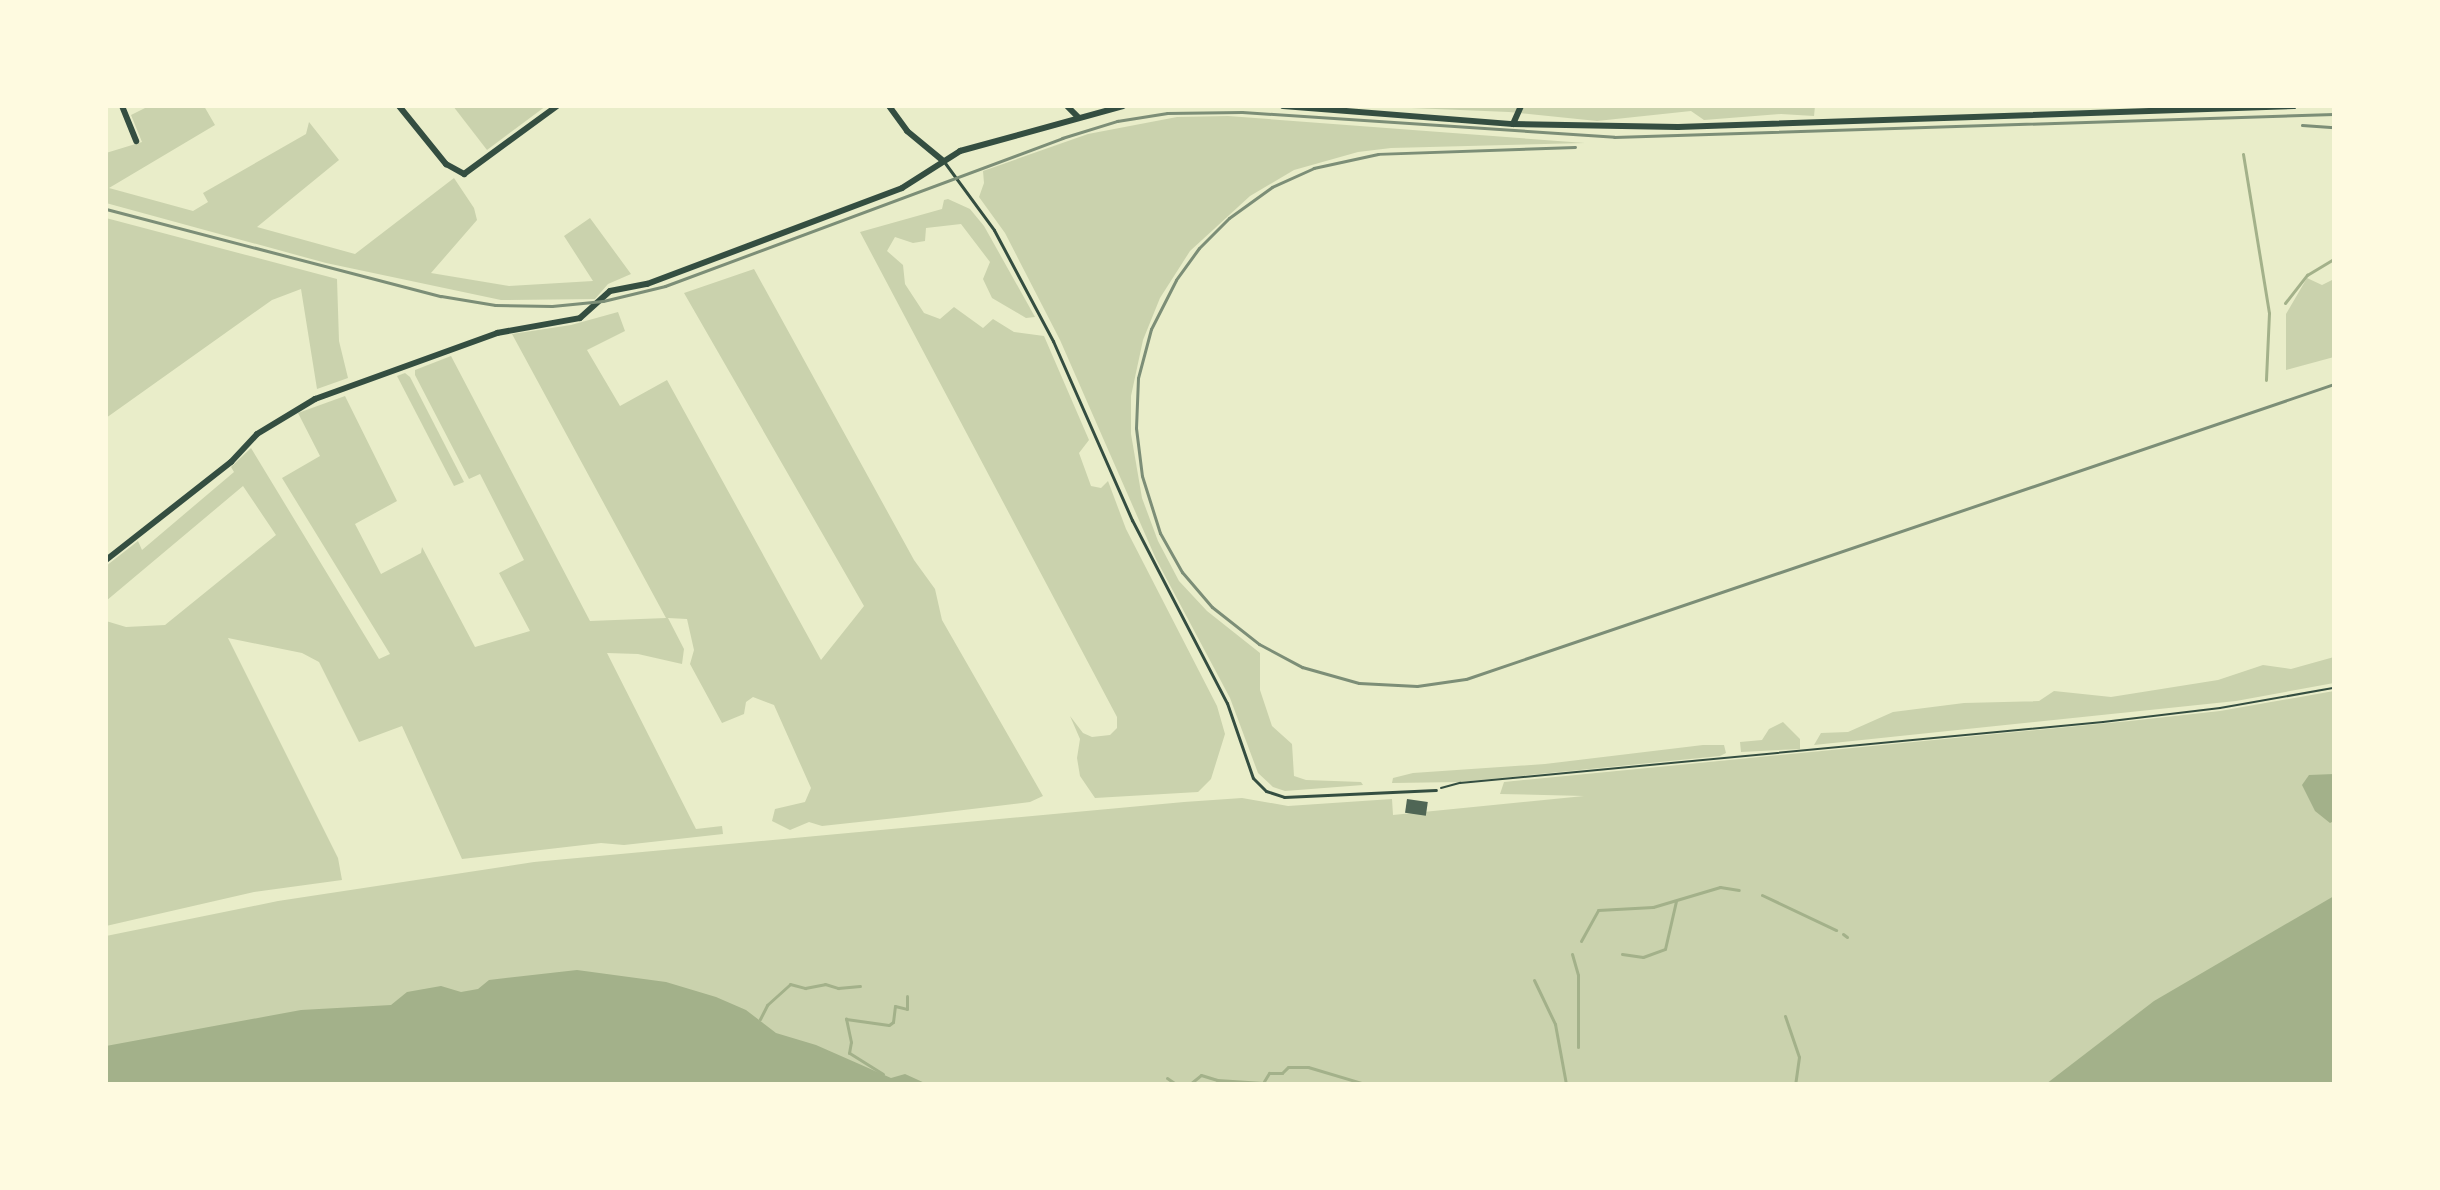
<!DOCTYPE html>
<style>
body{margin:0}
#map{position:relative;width:2440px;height:1190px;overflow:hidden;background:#e9edc9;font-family:"IBM Plex Sans",sans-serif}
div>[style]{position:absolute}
.green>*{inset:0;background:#cad2ad}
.water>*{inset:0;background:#a3b18a}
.stream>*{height:3px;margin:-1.5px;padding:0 1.5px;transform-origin:1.5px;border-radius:1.5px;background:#a3b18a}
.building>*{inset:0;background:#4f6655;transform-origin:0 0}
.path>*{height:2px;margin:-1px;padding:0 1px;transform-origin:1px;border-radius:1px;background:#344e41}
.service>*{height:3px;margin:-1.5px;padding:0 1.5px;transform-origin:1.5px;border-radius:1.5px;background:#344e41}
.minor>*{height:6px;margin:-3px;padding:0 3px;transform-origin:3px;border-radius:3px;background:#344e41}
.rail>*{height:3px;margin:-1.5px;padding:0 1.5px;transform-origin:1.5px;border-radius:1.5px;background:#7c8e77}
span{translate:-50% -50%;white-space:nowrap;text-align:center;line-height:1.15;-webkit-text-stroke:6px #fefae0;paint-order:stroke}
.frame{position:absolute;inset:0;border:108px solid #fefae0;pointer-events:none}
</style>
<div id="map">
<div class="green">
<div style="clip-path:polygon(149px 106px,204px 106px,215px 125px,109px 188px,193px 211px,208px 202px,203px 193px,306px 134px,309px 122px,339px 160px,257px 227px,355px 254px,454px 178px,474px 208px,477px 220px,431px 273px,509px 286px,593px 281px,564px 236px,590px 218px,631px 274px,608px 284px,595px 299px,501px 300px,326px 263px,106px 203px,106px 153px,142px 142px,131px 115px)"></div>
<div style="clip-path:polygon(453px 106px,546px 106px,487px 150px)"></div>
<div style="clip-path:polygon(1362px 106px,1815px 106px,1814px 116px,1781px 114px,1704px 120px,1691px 111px,1597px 121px,1509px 112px)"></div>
<div style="clip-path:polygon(1228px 116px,1585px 143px,1391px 148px,1358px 152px,1294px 170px,1250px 196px,1190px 251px,1160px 298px,1143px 340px,1131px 396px,1131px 434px,1142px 498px,1158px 541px,1179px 581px,1207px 611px,1260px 653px,1260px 690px,1272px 726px,1292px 744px,1294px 776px,1306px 780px,1361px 782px,1363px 785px,1285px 791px,1273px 787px,1258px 773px,1230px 698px,1156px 559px,1060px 340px,1005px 233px,979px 197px,984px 183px,983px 171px,1088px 134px,1177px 117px)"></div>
<div style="clip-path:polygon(948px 199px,970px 209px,984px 226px,1035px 317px,1026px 318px,992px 298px,983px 279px,990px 262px,961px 224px,926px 228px,925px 241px,913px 243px,895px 237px,887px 251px,903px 265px,905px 284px,924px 313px,940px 319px,954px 307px,983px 328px,993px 319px,1014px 332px,1044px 336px,1089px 440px,1079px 453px,1091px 486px,1101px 488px,1108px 481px,1126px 529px,1217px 706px,1225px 734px,1211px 779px,1198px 792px,1095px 798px,1080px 776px,1077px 758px,1080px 739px,1070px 716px,1083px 733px,1092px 737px,1110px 735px,1117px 728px,1117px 717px,860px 232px,942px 209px,944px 200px)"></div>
<div style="clip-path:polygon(106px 218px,337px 279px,339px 341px,348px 378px,317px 389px,301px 289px,272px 300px,106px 418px)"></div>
<div style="clip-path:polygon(754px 269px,914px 560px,935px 589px,942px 620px,1043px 796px,1030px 802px,905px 817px,822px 826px,809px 822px,790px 830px,772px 821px,775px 809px,805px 802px,811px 788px,774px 705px,753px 697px,746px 702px,744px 714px,722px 723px,690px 664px,694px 650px,687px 619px,668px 618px,684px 649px,682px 664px,638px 654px,607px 653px,696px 829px,722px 826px,723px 834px,624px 845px,601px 843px,462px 859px,402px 726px,359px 742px,319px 662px,302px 653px,228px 638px,338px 858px,342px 880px,254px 892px,106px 926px,106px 621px,126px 627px,165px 625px,276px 535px,243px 486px,106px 601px,106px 566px,138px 541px,142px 550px,234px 472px,231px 467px,251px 448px,379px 659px,390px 654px,282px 478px,320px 456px,298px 413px,345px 396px,397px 501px,355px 524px,381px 574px,421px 553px,422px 547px,475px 647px,530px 631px,499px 573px,524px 560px,480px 474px,469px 479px,415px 375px,415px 370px,451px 356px,590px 621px,666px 618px,512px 334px,571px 325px,618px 312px,625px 331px,587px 350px,620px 406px,667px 380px,821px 660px,864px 606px,684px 293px)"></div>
<div style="clip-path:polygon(2307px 278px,2322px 285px,2334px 279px,2334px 357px,2286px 370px,2286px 314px)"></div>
<div style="clip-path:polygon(405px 373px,410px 377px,464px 482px,454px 486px,397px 376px)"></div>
<div style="clip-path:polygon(2334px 657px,2334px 683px,2236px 701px,1814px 745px,1821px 733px,1848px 732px,1893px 712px,1964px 703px,2039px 701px,2054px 691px,2111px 697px,2218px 680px,2263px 665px,2291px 669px)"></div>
<div style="clip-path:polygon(2334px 691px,2334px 1003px,2148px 1084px,106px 1084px,106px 936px,278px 901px,534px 862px,1184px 802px,1242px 798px,1288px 806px,1392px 799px,1393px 815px,1584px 796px,1500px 794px,1504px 782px,2130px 721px,2220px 711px)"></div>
<div style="clip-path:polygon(1783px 722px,1800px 739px,1800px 749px,1741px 752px,1740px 742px,1762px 740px,1769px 729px)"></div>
<div style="clip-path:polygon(1703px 745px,1724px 745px,1726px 753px,1720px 756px,1460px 782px,1392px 783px,1393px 778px,1413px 773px,1545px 764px)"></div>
</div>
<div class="water">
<div style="clip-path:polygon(2334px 774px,2334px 821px,2330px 823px,2315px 811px,2302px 785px,2309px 775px)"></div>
<div style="clip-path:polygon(2334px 896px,2334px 1084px,2046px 1084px,2154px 1001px)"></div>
<div style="clip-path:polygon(577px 970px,666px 982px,716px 997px,746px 1010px,776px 1033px,816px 1045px,891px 1078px,905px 1074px,927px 1084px,106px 1084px,106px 1046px,301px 1010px,391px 1005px,407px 992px,441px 986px,461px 992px,478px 989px,489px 980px)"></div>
</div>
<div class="stream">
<div style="left:2243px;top:154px;width:161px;rotate:80.7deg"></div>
<div style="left:2269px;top:313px;width:67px;rotate:92.6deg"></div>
<div style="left:2285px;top:303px;width:36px;rotate:-52deg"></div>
<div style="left:2307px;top:275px;width:31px;rotate:-31deg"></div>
<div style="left:1762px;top:895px;width:82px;rotate:25.3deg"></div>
<div style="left:1843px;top:934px;width:5px;rotate:37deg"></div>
<div style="left:1581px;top:941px;width:35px;rotate:-61deg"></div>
<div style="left:1598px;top:910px;width:55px;rotate:-3.1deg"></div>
<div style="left:1653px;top:907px;width:70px;rotate:-16.6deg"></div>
<div style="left:1720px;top:887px;width:19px;rotate:9deg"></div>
<div style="left:1572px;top:954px;width:22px;rotate:74deg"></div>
<div style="left:1578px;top:975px;width:72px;rotate:90deg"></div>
<div style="left:1622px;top:954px;width:21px;rotate:8deg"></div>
<div style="left:1643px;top:957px;width:23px;rotate:-20deg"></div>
<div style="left:1665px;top:949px;width:49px;rotate:-77.1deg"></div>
<div style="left:1534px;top:980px;width:49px;rotate:64.5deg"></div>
<div style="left:1555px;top:1024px;width:61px;rotate:79.6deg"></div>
<div style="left:1785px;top:1016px;width:43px;rotate:71.1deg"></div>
<div style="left:1799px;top:1057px;width:27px;rotate:98deg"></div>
<div style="left:760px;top:1019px;width:16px;rotate:-63deg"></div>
<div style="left:767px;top:1005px;width:31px;rotate:-42deg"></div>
<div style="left:790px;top:984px;width:16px;rotate:15deg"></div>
<div style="left:805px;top:988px;width:20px;rotate:-11deg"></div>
<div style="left:825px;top:984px;width:14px;rotate:17deg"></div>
<div style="left:838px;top:988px;width:22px;rotate:-5deg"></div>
<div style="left:883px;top:1074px;width:40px;rotate:-148deg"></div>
<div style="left:849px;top:1053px;width:11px;rotate:-80deg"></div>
<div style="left:851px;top:1042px;width:24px;rotate:-102deg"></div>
<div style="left:846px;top:1019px;width:43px;rotate:7.9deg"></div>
<div style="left:889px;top:1025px;width:5px;rotate:-37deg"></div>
<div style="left:893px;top:1022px;width:16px;rotate:-83deg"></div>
<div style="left:895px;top:1006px;width:12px;rotate:14deg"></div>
<div style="left:907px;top:1009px;width:13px;rotate:-90deg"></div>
<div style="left:1167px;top:1078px;width:11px;rotate:34deg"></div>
<div style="left:1190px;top:1084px;width:14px;rotate:-39deg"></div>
<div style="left:1201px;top:1075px;width:17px;rotate:17deg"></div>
<div style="left:1217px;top:1080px;width:46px;rotate:3.7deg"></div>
<div style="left:1263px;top:1083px;width:12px;rotate:-59deg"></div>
<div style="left:1269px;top:1073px;width:13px"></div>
<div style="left:1282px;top:1073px;width:8px;rotate:-45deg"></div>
<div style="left:1288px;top:1067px;width:20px"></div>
<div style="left:1308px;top:1067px;width:59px;rotate:16.6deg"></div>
</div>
<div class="building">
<div style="left:1407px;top:799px;width:21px;height:14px;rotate:8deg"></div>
</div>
<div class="path">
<div style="left:1441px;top:788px;width:20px;rotate:-15deg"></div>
<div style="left:1460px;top:783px;width:646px;rotate:-5.42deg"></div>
<div style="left:2103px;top:722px;width:118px;rotate:-6.8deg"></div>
<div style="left:2220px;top:708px;width:116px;rotate:-10deg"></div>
</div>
<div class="service">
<div style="left:945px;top:163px;width:83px;rotate:53.8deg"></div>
<div style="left:994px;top:230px;width:126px;rotate:62deg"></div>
<div style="left:1053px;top:341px;width:196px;rotate:66.2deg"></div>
<div style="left:1132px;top:520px;width:206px;rotate:62.6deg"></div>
<div style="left:1227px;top:703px;width:79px;rotate:70.9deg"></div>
<div style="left:1253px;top:778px;width:18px;rotate:45deg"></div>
<div style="left:1266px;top:791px;width:19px;rotate:18deg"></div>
<div style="left:1284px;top:797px;width:152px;rotate:-2.6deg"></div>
</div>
<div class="minor">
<div style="left:122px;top:106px;width:38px;rotate:68deg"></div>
<div style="left:399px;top:106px;width:75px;rotate:51deg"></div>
<div style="left:446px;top:164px;width:21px;rotate:29deg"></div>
<div style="left:464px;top:174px;width:115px;rotate:-36.2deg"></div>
<div style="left:889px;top:106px;width:31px;rotate:54deg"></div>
<div style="left:907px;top:131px;width:45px;rotate:39.6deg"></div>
<div style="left:1067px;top:106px;width:16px;rotate:45deg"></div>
<div style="left:1283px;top:106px;width:231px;rotate:4.5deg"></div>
<div style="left:1513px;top:124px;width:165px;rotate:1deg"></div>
<div style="left:1678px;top:127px;width:616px;rotate:-1.95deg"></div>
<div style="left:1513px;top:124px;width:20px;rotate:-66deg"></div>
<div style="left:106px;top:560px;width:159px;rotate:-38.1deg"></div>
<div style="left:231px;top:462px;width:38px;rotate:-47deg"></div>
<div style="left:257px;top:434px;width:68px;rotate:-31.1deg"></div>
<div style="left:315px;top:399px;width:194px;rotate:-19.9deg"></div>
<div style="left:497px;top:333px;width:84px;rotate:-10.2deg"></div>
<div style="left:580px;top:318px;width:40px;rotate:-42deg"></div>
<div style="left:610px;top:291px;width:38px;rotate:-11deg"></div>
<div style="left:647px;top:284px;width:272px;rotate:-20.6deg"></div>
<div style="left:902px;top:188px;width:69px;rotate:-32.5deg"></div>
<div style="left:960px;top:151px;width:169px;rotate:-15.4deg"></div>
</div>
<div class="rail">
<div style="left:2302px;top:125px;width:32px;rotate:4deg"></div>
<div style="left:1575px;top:147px;width:197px;rotate:178deg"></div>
<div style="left:1378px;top:154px;width:66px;rotate:167.7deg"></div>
<div style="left:1314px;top:168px;width:46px;rotate:155.7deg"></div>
<div style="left:1272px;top:187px;width:53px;rotate:144.2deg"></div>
<div style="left:1229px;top:218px;width:42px;rotate:135deg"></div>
<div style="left:1199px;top:248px;width:39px;rotate:126deg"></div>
<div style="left:1176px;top:280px;width:55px;rotate:117deg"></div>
<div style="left:1151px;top:329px;width:51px;rotate:104.9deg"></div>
<div style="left:1138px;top:378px;width:50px;rotate:92.3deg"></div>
<div style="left:1136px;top:428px;width:48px;rotate:82.9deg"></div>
<div style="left:1142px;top:476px;width:60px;rotate:72.5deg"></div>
<div style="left:1160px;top:533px;width:45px;rotate:60.6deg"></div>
<div style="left:1182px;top:572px;width:46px;rotate:49.4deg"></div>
<div style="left:1212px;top:607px;width:60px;rotate:38.2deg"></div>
<div style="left:1259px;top:644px;width:49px;rotate:28.1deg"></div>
<div style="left:1302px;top:667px;width:59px;rotate:15.7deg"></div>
<div style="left:1359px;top:683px;width:58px;rotate:3deg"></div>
<div style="left:1417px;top:686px;width:49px;rotate:-8.1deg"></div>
<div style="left:1466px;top:679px;width:917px;rotate:-18.77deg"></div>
<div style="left:106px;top:209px;width:346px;rotate:14.6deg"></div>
<div style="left:441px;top:296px;width:55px;rotate:9.5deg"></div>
<div style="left:495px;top:305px;width:57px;rotate:1deg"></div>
<div style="left:552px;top:306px;width:51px;rotate:-5.6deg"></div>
<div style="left:603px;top:301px;width:64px;rotate:-13.6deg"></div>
<div style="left:665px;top:286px;width:424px;rotate:-20.4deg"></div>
<div style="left:1062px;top:138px;width:58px;rotate:-17.2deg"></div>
<div style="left:1117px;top:121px;width:51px;rotate:-9.1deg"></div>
<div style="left:1167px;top:113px;width:75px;rotate:-0.8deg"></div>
<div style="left:1242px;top:112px;width:373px;rotate:3.8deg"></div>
<div style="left:1614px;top:137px;width:720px;rotate:-1.83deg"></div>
</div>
<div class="frame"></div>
</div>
